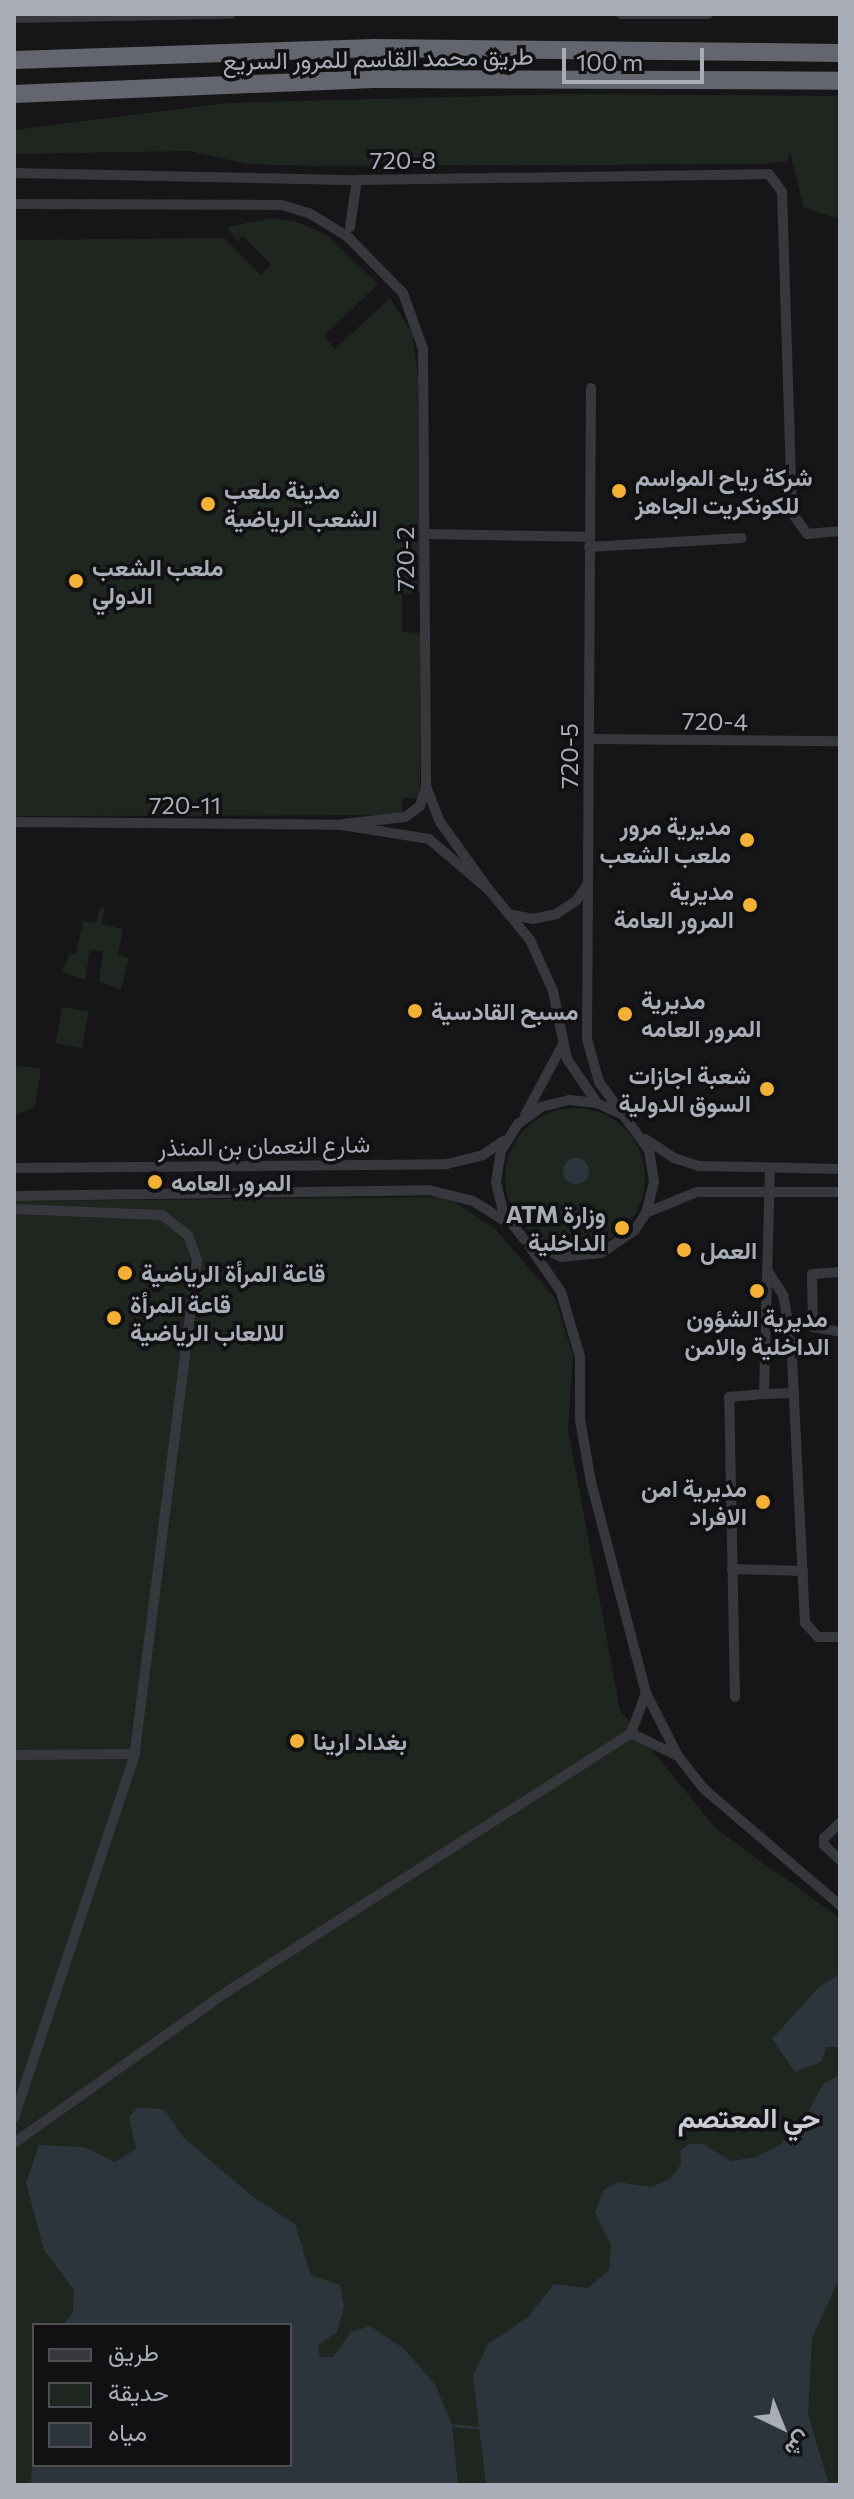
<!DOCTYPE html>
<meta charset="utf-8">
<style>
body{margin:0}
#map{position:relative;width:854px;height:2499px;overflow:hidden;background:#161618;font-family:Commissioner,Vazirmatn,sans-serif}
div>[style]{position:absolute}
.green>*{inset:0;background:#1e261f;transform-origin:0 0}
.round{border-radius:50%}
.water>*{inset:0;background:#2c353c}
.stream>*{height:3px;margin:-1.5px;padding:0 1.5px;transform-origin:1.5px;border-radius:1.5px;background:#2c353c}
.minor>*{height:10px;margin:-5px;padding:0 5px;transform-origin:5px;border-radius:5px;background:#37383d}
.motorway>*{height:18px;margin:-9px;padding:0 9px;transform-origin:9px;border-radius:9px;background:#63666e}
.dots>*{width:22px;height:22px;translate:-50% -50%;box-sizing:border-box;border:4px solid #111113;border-radius:50%}
span{translate:-50% -50%;white-space:nowrap;text-align:center;line-height:1.15;-webkit-text-stroke:7px #111113;paint-order:stroke}
.street-label{font-size:24px;color:#a8adb8}
.poi-label{font-size:24px;color:#a8adb8;font-weight:700}
.left{translate:0 -50%;text-align:left}
.right{translate:-100% -50%;text-align:right}
.quarter-label{font-size:28px;color:#c9ccd4;font-weight:700}
.frame{position:absolute;inset:0;border:16px solid #a8adb8;pointer-events:none}
.legend{position:absolute;left:32px;top:2323px;width:260px;height:144px;box-sizing:border-box;background:#111113;border:2px solid #4d4f55;margin:0;padding:10px 14px;list-style:none;font-size:24px;color:#a8adb8}
.legend li{display:flex;align-items:center;gap:16px;height:40px}
.legend b{width:40px;border:2px solid #4d4f55}
.north{position:absolute;left:742px;top:2387px;width:80px;height:80px;-webkit-text-stroke:6px #111113;paint-order:stroke;rotate:137deg;font-size:22px;font-weight:700;line-height:32px;text-align:center;color:#a8adb8}
.north::after{content:'';display:block;margin:auto;width:28px;height:36px;background:#a8adb8;clip-path:polygon(50% 0,100% 100%,50% 72%,0 100%)}
.scale{position:absolute;left:562px;top:48px;width:142px;height:36px;box-sizing:border-box;border:4px solid #a8adb8;border-top:0;padding-left:10px;font-size:24px;line-height:28px;white-space:nowrap;color:#a8adb8;-webkit-text-stroke:6px #111113;paint-order:stroke}
</style>
<div id="map">
<div class="green">
<div style="clip-path:polygon(565px 94px,840px 96px,840px 219px,804px 208px,790px 152px,787px 161px,759px 164px,314px 166px,247px 164px,189px 151px,14px 154px,14px 130px,227px 103px)"></div>
<div style="clip-path:polygon(273px 218px,295px 221px,328px 236px,378px 284px,324px 336px,335px 349px,390px 298px,412px 333px,418px 375px,420px 593px,402px 594px,402px 632px,420px 633px,420px 798px,402px 798px,402px 815px,14px 816px,14px 240px,224px 238px,261px 275px,271px 264px,243px 236px,237px 241px,227px 227px)"></div>
<div style="clip-path:polygon(100px 907px,105px 908px,101px 924px,123px 929px,118px 955px,129px 958px,121px 990px,99px 982px,103px 951px,90px 950px,85px 980px,62px 972px,70px 953px,76px 954px,83px 921px,96px 923px)"></div>
<div style="left:62px;top:1007px;width:27px;height:37px;rotate:10deg"></div>
<div style="clip-path:polygon(14px 1065px,41px 1069px,35px 1107px,14px 1116px)"></div>
<div class="round" style="left:505px;top:1108px;width:140px;height:140px"></div>
<div style="clip-path:polygon(evenodd,447px 1197px,495px 1229px,555px 1298px,573px 1356px,568px 1429px,620px 1710px,716px 1829px,840px 1918px,840px 2485px,14px 2485px,14px 1201px,447px 1197px,34px 2325px,290px 2325px,290px 2465px,34px 2465px,34px 2325px)"></div>
</div>
<div class="water">
<div class="round" style="left:563px;top:1158px;width:26px;height:26px"></div>
<div style="clip-path:polygon(840px 1974px,840px 2047px,826px 2047px,821px 2062px,795px 2072px,772px 2039px,818px 1988px)"></div>
<div style="clip-path:polygon(840px 2075px,840px 2277px,812px 2338px,808px 2414px,829px 2485px,486px 2485px,473px 2376px,488px 2344px,528px 2317px,554px 2284px,588px 2288px,609px 2270px,611px 2245px,595px 2213px,603px 2191px,617px 2182px,652px 2187px,671px 2178px,681px 2164px,680px 2151px,689px 2144px,703px 2144px,731px 2161px,756px 2157px,781px 2144px,808px 2113px,823px 2084px)"></div>
<div style="clip-path:polygon(138px 2108px,164px 2109px,183px 2137px,252px 2196px,295px 2224px,311px 2275px,340px 2285px,344px 2306px,337px 2332px,318px 2345px,320px 2357px,333px 2357px,351px 2332px,370px 2326px,403px 2348px,435px 2384px,452px 2425px,458px 2485px,31px 2485px,34px 2408px,34px 2465px,290px 2465px,290px 2325px,63px 2325px,73px 2312px,74px 2290px,44px 2250px,26px 2183px,39px 2145px,84px 2147px,115px 2162px,136px 2149px,129px 2116px)"></div>
</div>
<div class="stream">
<div style="left:452px;top:2425px;width:27px;rotate:6deg"></div>
</div>
<div class="minor">
<div style="left:621px;top:14px;width:87px"></div>
<div style="left:14px;top:18px;width:217px;rotate:-1.1deg"></div>
<div style="left:14px;top:173px;width:343px;rotate:1.2deg"></div>
<div style="left:357px;top:180px;width:412px;rotate:-0.8deg"></div>
<div style="left:769px;top:174px;width:22px;rotate:54deg"></div>
<div style="left:782px;top:192px;width:321px;rotate:88.2deg"></div>
<div style="left:792px;top:513px;width:26px;rotate:54deg"></div>
<div style="left:807px;top:534px;width:33px;rotate:-5deg"></div>
<div style="left:14px;top:204px;width:268px;rotate:0.2deg"></div>
<div style="left:282px;top:205px;width:28px;rotate:17deg"></div>
<div style="left:309px;top:213px;width:46px;rotate:31.6deg"></div>
<div style="left:348px;top:237px;width:78px;rotate:45.5deg"></div>
<div style="left:403px;top:293px;width:59px;rotate:70.3deg"></div>
<div style="left:423px;top:349px;width:437px;rotate:89.6deg"></div>
<div style="left:426px;top:786px;width:39px;rotate:69deg"></div>
<div style="left:440px;top:822px;width:84px;rotate:54.2deg"></div>
<div style="left:350px;top:227px;width:48px;rotate:-81.5deg"></div>
<div style="left:591px;top:388px;width:651px;rotate:90.35deg"></div>
<div style="left:587px;top:1039px;width:45px;rotate:74.4deg"></div>
<div style="left:599px;top:1082px;width:84px;rotate:53.7deg"></div>
<div style="left:649px;top:1150px;width:32px;rotate:81deg"></div>
<div style="left:654px;top:1182px;width:32px;rotate:104deg"></div>
<div style="left:646px;top:1213px;width:20px;rotate:123deg"></div>
<div style="left:635px;top:1230px;width:41px;rotate:145.9deg"></div>
<div style="left:601px;top:1253px;width:40px;rotate:174.3deg"></div>
<div style="left:561px;top:1257px;width:41px;rotate:-154.1deg"></div>
<div style="left:524px;top:1239px;width:34px;rotate:-128deg"></div>
<div style="left:503px;top:1212px;width:31px;rotate:-103deg"></div>
<div style="left:496px;top:1182px;width:31px;rotate:-81deg"></div>
<div style="left:501px;top:1151px;width:32px;rotate:-58deg"></div>
<div style="left:518px;top:1124px;width:29px;rotate:-36deg"></div>
<div style="left:541px;top:1107px;width:29px;rotate:-14deg"></div>
<div style="left:569px;top:1100px;width:28px;rotate:6deg"></div>
<div style="left:597px;top:1103px;width:29px;rotate:25deg"></div>
<div style="left:425px;top:534px;width:164px;rotate:1deg"></div>
<div style="left:589px;top:547px;width:153px;rotate:-3.4deg"></div>
<div style="left:589px;top:739px;width:251px;rotate:0.5deg"></div>
<div style="left:14px;top:822px;width:327px;rotate:0.5deg"></div>
<div style="left:341px;top:825px;width:89px;rotate:9deg"></div>
<div style="left:429px;top:839px;width:79px;rotate:40.4deg"></div>
<div style="left:489px;top:890px;width:65px;rotate:50.6deg"></div>
<div style="left:530px;top:940px;width:56px;rotate:65.7deg"></div>
<div style="left:553px;top:991px;width:69px;rotate:78.4deg"></div>
<div style="left:567px;top:1059px;width:53px;rotate:55.7deg"></div>
<div style="left:343px;top:824px;width:62px;rotate:-6.4deg"></div>
<div style="left:405px;top:817px;width:19px;rotate:-36deg"></div>
<div style="left:420px;top:806px;width:19px;rotate:-72deg"></div>
<div style="left:513px;top:915px;width:20px;rotate:11deg"></div>
<div style="left:533px;top:919px;width:24px;rotate:-12deg"></div>
<div style="left:556px;top:914px;width:24px;rotate:-33deg"></div>
<div style="left:576px;top:901px;width:19px;rotate:-55deg"></div>
<div style="left:525px;top:1115px;width:78px;rotate:-61.8deg"></div>
<div style="left:645px;top:1139px;width:35px;rotate:33deg"></div>
<div style="left:674px;top:1158px;width:26px;rotate:18deg"></div>
<div style="left:699px;top:1166px;width:141px;rotate:1.2deg"></div>
<div style="left:14px;top:1168px;width:433px;rotate:-0.5deg"></div>
<div style="left:447px;top:1164px;width:37px;rotate:-14deg"></div>
<div style="left:483px;top:1155px;width:24px;rotate:-35deg"></div>
<div style="left:14px;top:1196px;width:415px;rotate:-0.8deg"></div>
<div style="left:429px;top:1190px;width:45px;rotate:14deg"></div>
<div style="left:473px;top:1201px;width:38px;rotate:32deg"></div>
<div style="left:14px;top:1209px;width:148px;rotate:2.3deg"></div>
<div style="left:162px;top:1215px;width:33px;rotate:38deg"></div>
<div style="left:188px;top:1235px;width:27px;rotate:70deg"></div>
<div style="left:197px;top:1260px;width:498px;rotate:97.2deg"></div>
<div style="left:135px;top:1754px;width:383px;rotate:108.4deg"></div>
<div style="left:648px;top:1212px;width:53px;rotate:-22.2deg"></div>
<div style="left:697px;top:1192px;width:143px"></div>
<div style="left:530px;top:1247px;width:55px;rotate:55.4deg"></div>
<div style="left:561px;top:1292px;width:68px;rotate:73.7deg"></div>
<div style="left:580px;top:1357px;width:63px;rotate:90deg"></div>
<div style="left:580px;top:1420px;width:63px;rotate:79.9deg"></div>
<div style="left:591px;top:1482px;width:218px;rotate:75.4deg"></div>
<div style="left:646px;top:1693px;width:71px;rotate:63.1deg"></div>
<div style="left:678px;top:1756px;width:42px;rotate:51.8deg"></div>
<div style="left:704px;top:1789px;width:179px;rotate:40.5deg"></div>
<div style="left:767px;top:1270px;width:30px;rotate:57deg"></div>
<div style="left:783px;top:1295px;width:43px;rotate:79.2deg"></div>
<div style="left:791px;top:1337px;width:286px;rotate:87.2deg"></div>
<div style="left:805px;top:1623px;width:19px;rotate:47deg"></div>
<div style="left:818px;top:1637px;width:22px"></div>
<div style="left:840px;top:1272px;width:28px;rotate:176deg"></div>
<div style="left:812px;top:1274px;width:53px;rotate:88.9deg"></div>
<div style="left:813px;top:1327px;width:27px;rotate:10deg"></div>
<div style="left:764px;top:1394px;width:30px;rotate:-2deg"></div>
<div style="left:732px;top:1569px;width:71px;rotate:1.6deg"></div>
<div style="left:735px;top:1697px;width:300px;rotate:-91.1deg"></div>
<div style="left:729px;top:1397px;width:35px;rotate:-5deg"></div>
<div style="left:764px;top:1394px;width:225px;rotate:-88.5deg"></div>
<div style="left:631px;top:1733px;width:50px;rotate:26.1deg"></div>
<div style="left:14px;top:1755px;width:121px;rotate:-0.5deg"></div>
<div style="left:840px;top:1823px;width:22px;rotate:137deg"></div>
<div style="left:824px;top:1838px;width:7px;rotate:90deg"></div>
<div style="left:824px;top:1845px;width:22px;rotate:43deg"></div>
<div style="left:14px;top:2143px;width:259px;rotate:-35.4deg"></div>
<div style="left:225px;top:1993px;width:482px;rotate:-32.6deg"></div>
<div style="left:631px;top:1733px;width:43px;rotate:-69.4deg"></div>
</div>
<div class="motorway">
<div style="left:14px;top:60px;width:360px;rotate:-1.9deg"></div>
<div style="left:374px;top:48px;width:466px;rotate:0.6deg"></div>
<div style="left:14px;top:94px;width:360px;rotate:-2.4deg"></div>
<div style="left:374px;top:79px;width:466px;rotate:0.2deg"></div>
</div>
<div class="dots">
<div style="left:619px;top:491px;background:#f2b134"></div>
<div style="left:208px;top:504px;background:#f2b134"></div>
<div style="left:76px;top:581px;background:#f2b134"></div>
<div style="left:747px;top:840px;background:#f2b134"></div>
<div style="left:750px;top:905px;background:#f2b134"></div>
<div style="left:415px;top:1011px;background:#f2b134"></div>
<div style="left:625px;top:1014px;background:#f2b134"></div>
<div style="left:767px;top:1089px;background:#f2b134"></div>
<div style="left:155px;top:1182px;background:#f2b134"></div>
<div style="left:622px;top:1228px;background:#f2b134"></div>
<div style="left:684px;top:1250px;background:#f2b134"></div>
<div style="left:125px;top:1273px;background:#f2b134"></div>
<div style="left:757px;top:1291px;background:#f2b134"></div>
<div style="left:114px;top:1318px;background:#f2b134"></div>
<div style="left:763px;top:1502px;background:#f2b134"></div>
<div style="left:297px;top:1741px;background:#f2b134"></div>
</div>
<div class="street-label">
<span style="left:378px;top:58px;rotate:-1deg">طريق محمد القاسم للمرور السريع</span>
<span style="left:403px;top:160px">720-8</span>
<span style="left:405px;top:559px;rotate:-90deg">720-2</span>
<span style="left:715px;top:721px;rotate:1deg">720-4</span>
<span style="left:569px;top:756px;rotate:-90deg">720-5</span>
<span style="left:185px;top:805px">720-11</span>
<span style="left:264px;top:1145px;rotate:-1deg">شارع النعمان بن المنذر</span>
</div>
<div class="poi-label">
<span class="left" style="left:635px;top:491px">شركة رياح المواسم<br>للكونكريت الجاهز</span>
<span class="left" style="left:224px;top:504px">مدينة ملعب<br>الشعب الرياضية</span>
<span class="left" style="left:92px;top:581px">ملعب الشعب<br>الدولي</span>
<span class="right" style="left:731px;top:840px">مديرية مرور<br>ملعب الشعب</span>
<span class="right" style="left:734px;top:905px">مديرية<br>المرور العامة</span>
<span class="left" style="left:641px;top:1014px">مديرية<br>المرور العامه</span>
<span class="left" style="left:431px;top:1011px">مسبح القادسية</span>
<span class="right" style="left:751px;top:1089px">شعبة اجازات<br>السوق الدولية</span>
<span class="left" style="left:171px;top:1182px">المرور العامه</span>
<span class="right" style="left:606px;top:1228px">ATM وزارة<br>الداخلية</span>
<span class="left" style="left:700px;top:1250px">العمل</span>
<span class="left" style="left:141px;top:1273px">قاعة المرأة الرياضية</span>
<span class="left" style="left:130px;top:1318px">قاعة المرأة<br>للالعاب الرياضية</span>
<span style="left:757px;top:1332px">مديرية الشؤون<br>الداخلية والامن</span>
<span class="right" style="left:747px;top:1502px">مديرية امن<br>الافراد</span>
<span class="left" style="left:313px;top:1741px">بغداد ارينا</span>
</div>
<div class="quarter-label">
<span style="left:749px;top:2117px">حي المعتصم</span>
</div>
<div class="frame"></div>
<ul class="legend">
<li><b style="height:10px;background:#37383d"></b>طريق</li>
<li><b style="height:22px;background:#1e261f"></b>حديقة</li>
<li><b style="height:22px;background:#2c353c"></b>مياه</li>
</ul>
<div class="north">ش</div>
<div class="scale">100 m</div>
</div>
